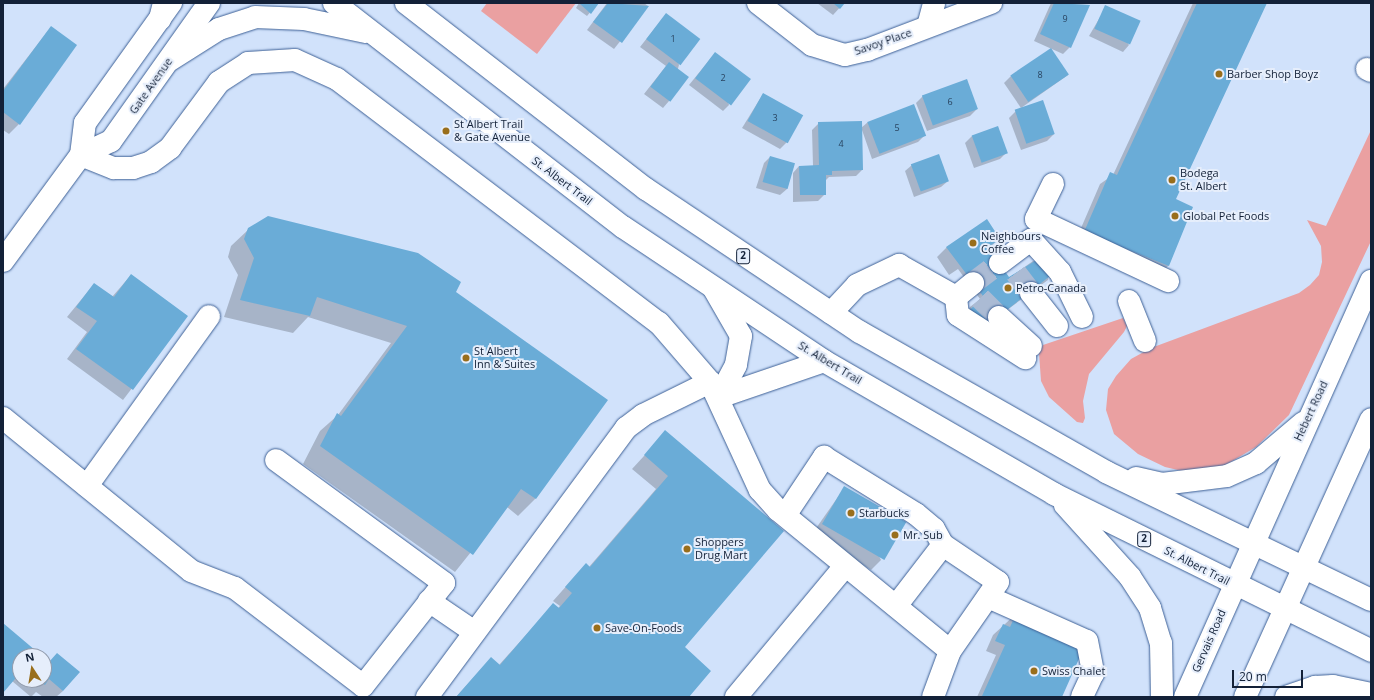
<!DOCTYPE html>
<style>
body{margin:0}
#map{position:relative;width:1374px;height:700px;overflow:hidden;background:#d1e2fb;font-family:"Open Sans",sans-serif}
div>[style]{position:absolute}
.green>*{inset:0;background:#eaa0a1}
.shadow>*{inset:0;background:#0003}
.building>*{inset:0;background:#6aacd7;transform-origin:0 0}
.minor-tunnel>*{height:22px;margin-top:-11px;transform-origin:0;background:repeating-linear-gradient(90deg,#abbbd4 0 22px,transparent 0 33px)}
.roads{filter:drop-shadow(0 0 1px #3d6096) drop-shadow(0 0 1px #3d6096)}
.minor>*{height:22px;margin:-11px;padding:0 11px;transform-origin:11px;border-radius:11px;background:#fff}
.major>*{height:22px;margin:-11px;padding:0 11px;transform-origin:11px;border-radius:11px;background:#fff}
.dots>*{width:11px;height:11px;translate:-50% -50%;box-sizing:border-box;border:2px solid #e6eefb;border-radius:50%}
span{translate:-50% -50%;white-space:nowrap;text-align:center;line-height:1.15;-webkit-text-stroke:4px #e6eefb;paint-order:stroke}
.number-label{font-size:9px;color:#294460}
.number-label span{-webkit-text-stroke-width:0}
.shield-label span{padding:1px 3px;background:#e6eefb;border:1px solid;border-radius:3px;-webkit-text-stroke-width:0}
.shield-label{font-size:10px;color:#132138;font-weight:700}
.street-label{font-size:11px;color:#132138}
.poi-label{font-size:11px;color:#132138}
.left{translate:0 -50%;text-align:left}
.frame{position:absolute;inset:0;border:4px solid #132138;pointer-events:none}
.north{position:absolute;left:12px;top:648px;width:40px;height:40px;box-sizing:border-box;background:#e6eefb;border:1px solid #929cad;border-radius:50%;rotate:348deg;font-size:11px;font-weight:700;line-height:16px;text-align:center;color:#132138}
.north::after{content:'';display:block;margin:auto;width:14px;height:18px;background:#996e1b;clip-path:polygon(50% 0,100% 100%,50% 72%,0 100%)}
.scale{position:absolute;left:1232px;top:670px;width:71px;height:18px;box-sizing:border-box;border:2px solid #132138;border-top:0;padding-left:5px;font-size:12px;line-height:14px;white-space:nowrap;color:#132138;-webkit-text-stroke:3px #e6eefb;paint-order:stroke}
</style>
<div id="map">
<div class="green">
<div style="clip-path:polygon(487px 3px,576px 3px,537px 54px,481px 11px)"></div>
<div style="clip-path:polygon(1371px 130px,1371px 241px,1289px 415px,1256px 447px,1217px 470px,1191px 473px,1165px 467px,1138px 454px,1114px 434px,1106px 410px,1108px 389px,1116px 376px,1131px 359px,1151px 348px,1299px 293px,1310px 285px,1319px 275px,1322px 262px,1321px 246px,1307px 220px,1326px 226px)"></div>
<div style="clip-path:polygon(1123px 318px,1127px 326px,1124px 332px,1089px 374px,1083px 401px,1085px 418px,1083px 423px,1077px 422px,1049px 397px,1041px 381px,1039px 353px,1043px 345px)"></div>
</div>
<div class="shadow">
<div style="clip-path:polygon(579px 3px,598px 3px,587px 16px,576px 8px)"></div>
<div style="clip-path:polygon(607px 3px,644px 3px,648px 6px,614px 49px,587px 30px)"></div>
<div style="clip-path:polygon(817px 3px,844px 3px,833px 15px)"></div>
<div style="clip-path:polygon(1051px 3px,1089px 5px,1070px 47px,1063px 54px,1034px 41px)"></div>
<div style="clip-path:polygon(1193px 3px,1266px 3px,1174px 199px,1168px 266px,1158px 276px,1075px 242px,1100px 184px,1113px 175px)"></div>
<div style="clip-path:polygon(1106px 7px,1129px 45px,1123px 52px,1089px 36px)"></div>
<div style="clip-path:polygon(666px 14px,679px 65px,669px 101px,663px 108px,644px 94px,666px 66px,640px 47px)"></div>
<div style="clip-path:polygon(51px 27px,19px 124px,9px 134px,3px 130px,3px 89px)"></div>
<div style="clip-path:polygon(715px 53px,729px 105px,723px 111px,689px 85px)"></div>
<div style="clip-path:polygon(1068px 75px,1021px 108px,1004px 83px,1011px 76px)"></div>
<div style="clip-path:polygon(763px 94px,787px 142px,780px 149px,742px 128px)"></div>
<div style="clip-path:polygon(923px 96px,977px 109px,970px 116px,927px 131px,916px 103px)"></div>
<div style="clip-path:polygon(1016px 111px,1054px 134px,1047px 141px,1021px 150px,1009px 118px)"></div>
<div style="clip-path:polygon(868px 122px,924px 136px,918px 142px,872px 159px,862px 130px,862px 170px,856px 176px,829px 177px,825px 181px,825px 194px,818px 201px,793px 202px,793px 173px,799px 166px,813px 166px,812px 130px,819px 123px,861px 128px)"></div>
<div style="clip-path:polygon(972px 136px,1007px 152px,1000px 159px,974px 168px,965px 143px)"></div>
<div style="clip-path:polygon(770px 157px,794px 164px,787px 189px,780px 195px,756px 188px,764px 163px)"></div>
<div style="clip-path:polygon(912px 165px,948px 181px,941px 187px,914px 197px,905px 171px)"></div>
<div style="clip-path:polygon(249px 229px,606px 401px,535px 499px,518px 516px,507px 507px,455px 572px,303px 464px,320px 431px,338px 415px,391px 343px,308px 317px,293px 333px,224px 317px,238px 275px,228px 257px,231px 246px)"></div>
<div style="clip-path:polygon(999px 239px,988px 249px,1009px 278px,1033px 261px,1044px 262px,1049px 268px,1048px 280px,985px 326px,968px 319px,970px 307px,980px 299px,958px 269px,949px 275px,937px 257px,947px 247px)"></div>
<div style="clip-path:polygon(131px 275px,187px 316px,123px 400px,67px 359px,87px 332px,67px 317px,94px 284px,112px 297px)"></div>
<div style="clip-path:polygon(666px 432px,687px 697px,456px 697px,491px 658px,499px 665px,553px 605px,558px 608px,560px 606px,553px 601px,586px 564px,589px 567px,656px 489px,632px 469px)"></div>
<div style="clip-path:polygon(845px 487px,881px 560px,871px 570px,812px 534px)"></div>
<div style="clip-path:polygon(1017px 613px,1085px 643px,1061px 697px,977px 697px,996px 655px,986px 651px,993px 635px)"></div>
<div style="clip-path:polygon(3px 625px,40px 656px,20px 656px,20px 680px,44px 680px,44px 659px,63px 691px,56px 697px,43px 697px,36px 692px,31px 697px,12px 681px,3px 692px)"></div>
</div>
<div class="building">
<div style="clip-path:polygon(579px 3px,599px 3px,591px 14px)"></div>
<div style="clip-path:polygon(608px 3px,649px 6px,622px 43px,593px 22px)"></div>
<div style="clip-path:polygon(833px 3px,845px 3px,840px 9px)"></div>
<div style="clip-path:polygon(1054px 3px,1090px 5px,1071px 48px,1040px 34px)"></div>
<div style="clip-path:polygon(1197px 3px,1267px 3px,1176px 199px,1193px 207px,1169px 266px,1084px 232px,1110px 172px,1117px 175px)"></div>
<div style="left:1105px;top:5px;width:39px;height:26px;rotate:24deg"></div>
<div style="left:666px;top:13px;width:43px;height:33px;rotate:37deg"></div>
<div style="clip-path:polygon(51px 26px,77px 45px,20px 125px,3px 112px,3px 91px)"></div>
<div style="left:1051px;top:48px;width:32px;height:49px;rotate:56deg"></div>
<div style="left:715px;top:52px;width:45px;height:33px;rotate:37deg"></div>
<div style="left:669px;top:62px;width:25px;height:31px;rotate:37deg"></div>
<div style="left:967px;top:79px;width:32px;height:48px;rotate:70deg"></div>
<div style="left:763px;top:93px;width:46px;height:32px;rotate:29deg"></div>
<div style="left:1043px;top:100px;width:36px;height:30px;rotate:71deg"></div>
<div style="left:914px;top:104px;width:34px;height:50px;rotate:69deg"></div>
<div style="clip-path:polygon(862px 121px,863px 170px,832px 171px,832px 175px,826px 175px,826px 195px,800px 195px,799px 166px,819px 165px,818px 122px)"></div>
<div style="left:998px;top:126px;width:29px;height:28px;rotate:70deg"></div>
<div style="left:939px;top:154px;width:29px;height:30px;rotate:70deg"></div>
<div style="left:770px;top:156px;width:26px;height:27px;rotate:16deg"></div>
<div style="clip-path:polygon(268px 216px,418px 253px,461px 282px,456px 292px,608px 400px,536px 499px,521px 489px,473px 555px,320px 446px,337px 413px,341px 416px,407px 326px,317px 297px,310px 316px,240px 300px,254px 258px,244px 239px,248px 228px)"></div>
<div style="clip-path:polygon(987px 219px,1000px 239px,988px 247px,1009px 277px,1038px 259px,1050px 276px,989px 324px,969px 311px,983px 296px,946px 247px)"></div>
<div style="clip-path:polygon(131px 274px,188px 316px,133px 390px,76px 349px,97px 321px,76px 307px,94px 283px,114px 297px)"></div>
<div style="clip-path:polygon(665px 430px,784px 531px,685px 647px,711px 671px,689px 697px,456px 697px,491px 657px,500px 665px,553px 603px,559px 608px,572px 593px,565px 587px,586px 563px,590px 567px,668px 476px,644px 455px)"></div>
<div style="left:844px;top:486px;width:72px;height:44px;rotate:30deg"></div>
<div style="clip-path:polygon(1017px 612px,1086px 643px,1062px 697px,982px 696px,1005px 645px,995px 641px,1003px 624px,1010px 627px)"></div>
<div style="clip-path:polygon(3px 623px,42px 656px,20px 656px,20px 673px,3px 693px)"></div>
<div style="clip-path:polygon(57px 653px,80px 672px,63px 691px,49px 679px,45px 685px,39px 680px,44px 680px,44px 658px,49px 662px)"></div>
</div>
<div class="minor-tunnel">
<div style="left:1016px;top:273px;width:25px;rotate:53deg"></div>
<div style="left:973px;top:283px;width:34px;rotate:-37deg"></div>
<div style="left:980px;top:298px;width:27px;rotate:45deg"></div>
</div>
<div class="roads">
<div class="minor">
<div style="left:758px;top:3px;width:68px;rotate:37.9deg"></div>
<div style="left:812px;top:45px;width:34px;rotate:17deg"></div>
<div style="left:845px;top:55px;width:23px;rotate:-13deg"></div>
<div style="left:867px;top:50px;width:133px;rotate:-20.8deg"></div>
<div style="left:928px;top:26px;width:24px;rotate:-75deg"></div>
<div style="left:1367px;top:69px;width:4px;rotate:27deg"></div>
<div style="left:81px;top:155px;width:35px;rotate:22deg"></div>
<div style="left:114px;top:168px;width:19px"></div>
<div style="left:133px;top:168px;width:19px;rotate:-18deg"></div>
<div style="left:151px;top:162px;width:24px;rotate:-36deg"></div>
<div style="left:170px;top:148px;width:82px;rotate:-53.4deg"></div>
<div style="left:219px;top:82px;width:35px;rotate:-33deg"></div>
<div style="left:248px;top:63px;width:47px;rotate:-3.7deg"></div>
<div style="left:295px;top:60px;width:46px;rotate:24.3deg"></div>
<div style="left:337px;top:79px;width:404px;rotate:37.2deg"></div>
<div style="left:659px;top:323px;width:78px;rotate:49.2deg"></div>
<div style="left:710px;top:382px;width:119px;rotate:65.2deg"></div>
<div style="left:760px;top:490px;width:27px;rotate:48deg"></div>
<div style="left:778px;top:510px;width:222px;rotate:39.3deg"></div>
<div style="left:950px;top:651px;width:49px;rotate:110.3deg"></div>
<div style="left:81px;top:155px;width:32px;rotate:-83deg"></div>
<div style="left:85px;top:123px;width:148px;rotate:-54.4deg"></div>
<div style="left:1053px;top:184px;width:39px;rotate:116deg"></div>
<div style="left:1036px;top:219px;width:146px;rotate:25.2deg"></div>
<div style="left:3px;top:261px;width:132px;rotate:-53.7deg"></div>
<div style="left:81px;top:155px;width:33px;rotate:-25deg"></div>
<div style="left:111px;top:141px;width:169px;rotate:-54.6deg"></div>
<div style="left:1000px;top:263px;width:39px;rotate:-37deg"></div>
<div style="left:1031px;top:240px;width:43px;rotate:47.8deg"></div>
<div style="left:1060px;top:272px;width:50px;rotate:63.9deg"></div>
<div style="left:714px;top:289px;width:54px;rotate:60.1deg"></div>
<div style="left:741px;top:336px;width:29px;rotate:100deg"></div>
<div style="left:736px;top:365px;width:36px;rotate:118deg"></div>
<div style="left:1031px;top:293px;width:42px;rotate:51.8deg"></div>
<div style="left:956px;top:297px;width:22px;rotate:-39deg"></div>
<div style="left:1129px;top:301px;width:43px;rotate:68.2deg"></div>
<div style="left:831px;top:313px;width:38px;rotate:-47deg"></div>
<div style="left:857px;top:285px;width:47px;rotate:-25.5deg"></div>
<div style="left:899px;top:265px;width:65px;rotate:29.3deg"></div>
<div style="left:956px;top:297px;width:18px;rotate:84deg"></div>
<div style="left:958px;top:315px;width:80px;rotate:32.7deg"></div>
<div style="left:999px;top:317px;width:43px;rotate:42.2deg"></div>
<div style="left:719px;top:397px;width:111px;rotate:-18.9deg"></div>
<div style="left:3px;top:418px;width:242px;rotate:39.1deg"></div>
<div style="left:191px;top:571px;width:47px;rotate:21.1deg"></div>
<div style="left:235px;top:588px;width:161px;rotate:37.4deg"></div>
<div style="left:363px;top:686px;width:131px;rotate:-51.8deg"></div>
<div style="left:444px;top:583px;width:208px;rotate:-143.8deg"></div>
<div style="left:87px;top:486px;width:209px;rotate:-54.3deg"></div>
<div style="left:786px;top:514px;width:69px;rotate:-56.3deg"></div>
<div style="left:824px;top:457px;width:108px;rotate:31.8deg"></div>
<div style="left:916px;top:514px;width:23px;rotate:40deg"></div>
<div style="left:934px;top:529px;width:18px;rotate:61deg"></div>
<div style="left:943px;top:545px;width:66px;rotate:33.9deg"></div>
<div style="left:998px;top:582px;width:84px;rotate:124.8deg"></div>
<div style="left:988px;top:597px;width:108px;rotate:24deg"></div>
<div style="left:1087px;top:641px;width:33px;rotate:79deg"></div>
<div style="left:1093px;top:673px;width:26px;rotate:115deg"></div>
<div style="left:429px;top:601px;width:53px;rotate:34.3deg"></div>
<div style="left:896px;top:606px;width:77px;rotate:-52.4deg"></div>
<div style="left:427px;top:697px;width:335px;rotate:-53.5deg"></div>
<div style="left:626px;top:428px;width:21px;rotate:-37deg"></div>
<div style="left:643px;top:415px;width:75px;rotate:-26.2deg"></div>
<div style="left:736px;top:697px;width:170px;rotate:-50.2deg"></div>
</div>
<div class="major">
<div style="left:334px;top:3px;width:366px;rotate:37.8deg"></div>
<div style="left:623px;top:227px;width:242px;rotate:33.7deg"></div>
<div style="left:824px;top:361px;width:266px;rotate:30deg"></div>
<div style="left:1054px;top:494px;width:354px;rotate:26.3deg"></div>
<div style="left:406px;top:3px;width:304px;rotate:37.8deg"></div>
<div style="left:646px;top:189px;width:257px;rotate:33.8deg"></div>
<div style="left:860px;top:332px;width:283px;rotate:29.6deg"></div>
<div style="left:1106px;top:472px;width:294px;rotate:25.8deg"></div>
<div style="left:160px;top:19px;width:16px;rotate:-76deg"></div>
<div style="left:170px;top:60px;width:58px;rotate:-32.3deg"></div>
<div style="left:219px;top:29px;width:38px;rotate:-18deg"></div>
<div style="left:255px;top:17px;width:49px;rotate:2.3deg"></div>
<div style="left:304px;top:19px;width:63px;rotate:11.8deg"></div>
<div style="left:1136px;top:478px;width:27px;rotate:13deg"></div>
<div style="left:1162px;top:484px;width:65px;rotate:-7deg"></div>
<div style="left:1227px;top:476px;width:32px;rotate:-24deg"></div>
<div style="left:1256px;top:463px;width:62px;rotate:-40.4deg"></div>
<div style="left:1065px;top:505px;width:97px;rotate:47.9deg"></div>
<div style="left:1130px;top:577px;width:37px;rotate:57deg"></div>
<div style="left:1150px;top:608px;width:37px;rotate:73deg"></div>
<div style="left:1161px;top:643px;width:54px;rotate:88.9deg"></div>
<div style="left:1185px;top:697px;width:456px;rotate:-65.9deg"></div>
<div style="left:1245px;top:697px;width:305px;rotate:-65.6deg"></div>
<div style="left:1286px;top:697px;width:31px;rotate:-19deg"></div>
<div style="left:1315px;top:687px;width:18px;rotate:-3deg"></div>
<div style="left:1333px;top:686px;width:39px;rotate:12deg"></div>
</div>
</div>
<div class="dots">
<div style="left:1219px;top:74px;background:#996e1b"></div>
<div style="left:446px;top:131px;background:#996e1b"></div>
<div style="left:1172px;top:180px;background:#996e1b"></div>
<div style="left:1175px;top:216px;background:#996e1b"></div>
<div style="left:973px;top:243px;background:#996e1b"></div>
<div style="left:1008px;top:288px;background:#996e1b"></div>
<div style="left:466px;top:358px;background:#996e1b"></div>
<div style="left:851px;top:513px;background:#996e1b"></div>
<div style="left:895px;top:535px;background:#996e1b"></div>
<div style="left:687px;top:549px;background:#996e1b"></div>
<div style="left:597px;top:628px;background:#996e1b"></div>
<div style="left:1034px;top:671px;background:#996e1b"></div>
</div>
<div class="number-label">
<span style="left:1065px;top:19px">9</span>
<span style="left:673px;top:39px">1</span>
<span style="left:1040px;top:75px">8</span>
<span style="left:723px;top:78px">2</span>
<span style="left:950px;top:102px">6</span>
<span style="left:775px;top:118px">3</span>
<span style="left:897px;top:128px">5</span>
<span style="left:841px;top:144px">4</span>
</div>
<div class="shield-label">
<span style="left:743px;top:256px">2</span>
<span style="left:1144px;top:539px">2</span>
</div>
<div class="street-label">
<span style="left:883px;top:42px;rotate:-19deg">Savoy Place</span>
<span style="left:151px;top:86px;rotate:-55deg">Gate Avenue</span>
<span style="left:562px;top:181px;rotate:37deg">St. Albert Trail</span>
<span style="left:830px;top:363px;rotate:31deg">St. Albert Trail</span>
<span style="left:1311px;top:411px;rotate:-65deg">Hebert Road</span>
<span style="left:1197px;top:566px;rotate:27deg">St. Albert Trail</span>
<span style="left:1209px;top:641px;rotate:-66deg">Gervais Road</span>
</div>
<div class="poi-label">
<span class="left" style="left:1227px;top:74px">Barber Shop Boyz</span>
<span class="left" style="left:454px;top:131px">St Albert Trail<br>&amp; Gate Avenue</span>
<span class="left" style="left:1180px;top:180px">Bodega<br>St. Albert</span>
<span class="left" style="left:1183px;top:216px">Global Pet Foods</span>
<span class="left" style="left:981px;top:243px">Neighbours<br>Coffee</span>
<span class="left" style="left:1016px;top:288px">Petro-Canada</span>
<span class="left" style="left:474px;top:358px">St Albert<br>Inn &amp; Suites</span>
<span class="left" style="left:859px;top:513px">Starbucks</span>
<span class="left" style="left:903px;top:535px">Mr. Sub</span>
<span class="left" style="left:695px;top:549px">Shoppers<br>Drug Mart</span>
<span class="left" style="left:605px;top:628px">Save-On-Foods</span>
<span class="left" style="left:1042px;top:671px">Swiss Chalet</span>
</div>
<div class="frame"></div>
<div class="north">N</div>
<div class="scale">20 m</div>
</div>
